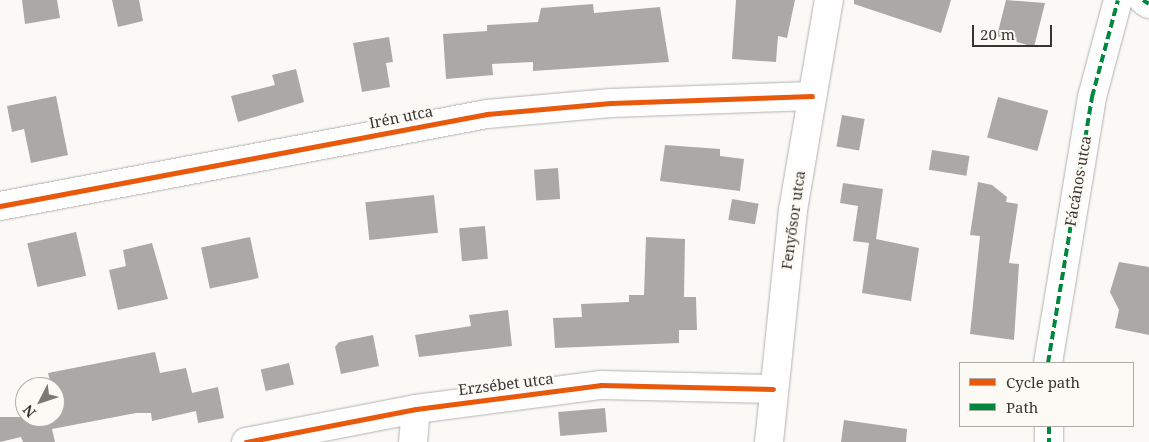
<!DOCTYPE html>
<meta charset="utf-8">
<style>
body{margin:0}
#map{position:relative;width:1149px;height:442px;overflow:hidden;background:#fbf9f6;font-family:"Noto Serif",serif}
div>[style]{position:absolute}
.building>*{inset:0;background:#aaa9a7;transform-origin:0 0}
.roads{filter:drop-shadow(0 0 1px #b3b2b0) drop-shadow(0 0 1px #b3b2b0)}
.minor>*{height:28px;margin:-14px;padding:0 14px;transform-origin:14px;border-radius:14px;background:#fefefe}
.tertiary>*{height:28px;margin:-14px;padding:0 14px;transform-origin:14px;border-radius:14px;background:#fefefe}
.quiet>*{height:4px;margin-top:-2px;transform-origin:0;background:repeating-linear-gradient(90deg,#00873e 0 8px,transparent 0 12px)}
.cycleway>*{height:5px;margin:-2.5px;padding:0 2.5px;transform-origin:2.5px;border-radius:2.5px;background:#e8590c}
span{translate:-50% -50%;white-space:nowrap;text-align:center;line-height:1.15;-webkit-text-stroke:5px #fdf9f4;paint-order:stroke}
.street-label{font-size:15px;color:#373533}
.legend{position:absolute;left:959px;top:362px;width:175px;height:65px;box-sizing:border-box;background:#fdf9f4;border:1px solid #aeaba7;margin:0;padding:6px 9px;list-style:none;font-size:15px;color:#373533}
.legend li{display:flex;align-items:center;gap:10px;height:25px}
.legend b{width:25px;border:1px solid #aeaba7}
.north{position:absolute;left:15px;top:377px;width:50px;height:50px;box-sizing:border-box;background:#fdf9f4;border:1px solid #aeaba7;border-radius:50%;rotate:229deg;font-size:14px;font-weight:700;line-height:20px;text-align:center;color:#373533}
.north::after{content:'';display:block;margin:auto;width:18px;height:22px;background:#7c7a77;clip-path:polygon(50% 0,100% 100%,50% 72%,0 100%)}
.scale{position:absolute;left:972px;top:25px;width:80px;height:22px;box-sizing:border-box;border:2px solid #373533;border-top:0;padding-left:6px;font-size:15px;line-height:18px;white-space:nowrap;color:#373533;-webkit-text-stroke:4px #fdf9f4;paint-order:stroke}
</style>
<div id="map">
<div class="building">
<div style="clip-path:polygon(22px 0,57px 0,60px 18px,25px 24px)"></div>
<div style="clip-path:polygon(112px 0,139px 0,143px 21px,118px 27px)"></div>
<div style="clip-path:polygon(736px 0,795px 0,787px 38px,778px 36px,776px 62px,732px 59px)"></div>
<div style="clip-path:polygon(854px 0,951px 0,941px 33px,854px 4px)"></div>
<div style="clip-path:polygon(1006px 0,1045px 3px,1034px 47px,997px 36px)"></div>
<div style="clip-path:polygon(593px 4px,594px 13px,660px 7px,669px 62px,533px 71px,533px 62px,492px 64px,493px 75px,446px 79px,443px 34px,487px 31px,487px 25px,538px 22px,541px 8px)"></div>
<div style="clip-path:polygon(389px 37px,393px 62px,386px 63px,390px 87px,362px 92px,353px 43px)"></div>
<div style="clip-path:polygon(296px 69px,304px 102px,238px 122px,231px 96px,275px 85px,272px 75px)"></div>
<div style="clip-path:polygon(56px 96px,68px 155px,31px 163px,24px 129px,12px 132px,7px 106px)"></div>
<div style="left:998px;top:97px;width:52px;height:42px;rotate:15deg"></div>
<div style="left:842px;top:115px;width:23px;height:32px;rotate:10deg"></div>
<div style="clip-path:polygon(665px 145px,720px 149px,720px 156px,744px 159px,740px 191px,660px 181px)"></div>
<div style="left:932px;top:150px;width:38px;height:20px;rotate:9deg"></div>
<div style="left:558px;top:168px;width:31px;height:24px;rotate:86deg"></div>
<div style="clip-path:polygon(978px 182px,992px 185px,1007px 197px,1006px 202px,1018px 204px,1009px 263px,1019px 264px,1014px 340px,970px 334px,980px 236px,970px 235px)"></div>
<div style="clip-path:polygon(843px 183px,883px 189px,876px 239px,919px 248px,911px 301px,862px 293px,869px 243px,853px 241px,858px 206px,840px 203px)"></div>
<div style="left:434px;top:195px;width:38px;height:69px;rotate:84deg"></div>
<div style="left:732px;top:199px;width:27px;height:21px;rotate:10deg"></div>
<div style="left:485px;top:226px;width:33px;height:26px;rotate:85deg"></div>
<div style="left:76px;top:232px;width:45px;height:50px;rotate:77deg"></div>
<div style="left:250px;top:237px;width:42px;height:50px;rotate:78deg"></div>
<div style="clip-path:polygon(646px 237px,685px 239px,684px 297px,696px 297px,697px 330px,679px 330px,679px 343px,555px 348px,553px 318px,582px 317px,581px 304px,629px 302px,629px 295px,644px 295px)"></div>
<div style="clip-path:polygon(152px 243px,168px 299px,118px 310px,109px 270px,126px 266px,123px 250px)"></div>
<div style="clip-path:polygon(1119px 262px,1149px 267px,1149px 335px,1115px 328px,1119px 310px,1110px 292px)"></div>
<div style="clip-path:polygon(508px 310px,512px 346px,419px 357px,415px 335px,471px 326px,469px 315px)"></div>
<div style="clip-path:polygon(373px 335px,379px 366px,341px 374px,335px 347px,339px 342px)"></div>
<div style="clip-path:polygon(155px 352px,160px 373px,186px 368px,192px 393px,218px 387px,224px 418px,198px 423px,196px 411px,152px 421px,151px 413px,136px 413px,52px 429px,55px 442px,23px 442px,21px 437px,0 442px,0 417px,59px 417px,48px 373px)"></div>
<div style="left:289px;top:363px;width:22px;height:29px;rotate:77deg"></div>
<div style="left:605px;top:408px;width:24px;height:47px;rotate:85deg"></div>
<div style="clip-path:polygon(844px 420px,907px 429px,906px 442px,841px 442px)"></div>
</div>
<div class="roads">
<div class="minor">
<div style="left:1143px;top:0;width:7px;rotate:34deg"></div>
<div style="left:0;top:206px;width:496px;rotate:-10.7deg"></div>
<div style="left:487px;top:114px;width:124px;rotate:-5.1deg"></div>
<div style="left:611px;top:103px;width:201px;rotate:-2deg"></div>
<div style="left:1048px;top:363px;width:270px;rotate:-80.6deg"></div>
<div style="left:1092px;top:97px;width:100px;rotate:-75deg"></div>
<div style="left:1049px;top:426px;width:16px;rotate:90deg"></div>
<div style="left:246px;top:442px;width:173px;rotate:-11deg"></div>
<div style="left:416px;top:409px;width:187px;rotate:-7.4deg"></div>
<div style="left:601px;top:385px;width:172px;rotate:1.3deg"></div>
<div style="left:413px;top:442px;width:33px;rotate:-85deg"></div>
</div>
<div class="tertiary">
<div style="left:769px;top:442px;width:233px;rotate:-84.1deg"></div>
<div style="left:793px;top:210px;width:213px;rotate:-80.3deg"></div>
</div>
</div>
<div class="quiet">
<div style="left:1143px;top:0;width:7px;rotate:34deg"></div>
<div style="left:1048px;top:363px;width:270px;rotate:-80.6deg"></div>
<div style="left:1092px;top:97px;width:100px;rotate:-75deg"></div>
<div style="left:1049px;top:426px;width:16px;rotate:90deg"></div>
</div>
<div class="cycleway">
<div style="left:0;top:206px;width:496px;rotate:-10.7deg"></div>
<div style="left:487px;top:114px;width:124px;rotate:-5.1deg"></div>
<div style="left:611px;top:103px;width:201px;rotate:-2deg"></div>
<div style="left:246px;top:442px;width:173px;rotate:-11deg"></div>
<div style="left:416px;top:409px;width:187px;rotate:-7.4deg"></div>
<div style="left:601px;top:385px;width:172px;rotate:1.3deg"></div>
</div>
<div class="street-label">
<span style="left:401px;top:117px;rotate:-11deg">Irén utca</span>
<span style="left:1078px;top:181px;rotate:-80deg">Fácános utca</span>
<span style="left:793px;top:220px;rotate:-82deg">Fenyősor utca</span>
<span style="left:506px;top:384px;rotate:-7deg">Erzsébet utca</span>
</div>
<ul class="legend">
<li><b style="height:6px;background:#e8590c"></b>Cycle path</li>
<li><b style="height:6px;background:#00873e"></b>Path</li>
</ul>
<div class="north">N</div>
<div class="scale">20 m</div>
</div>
